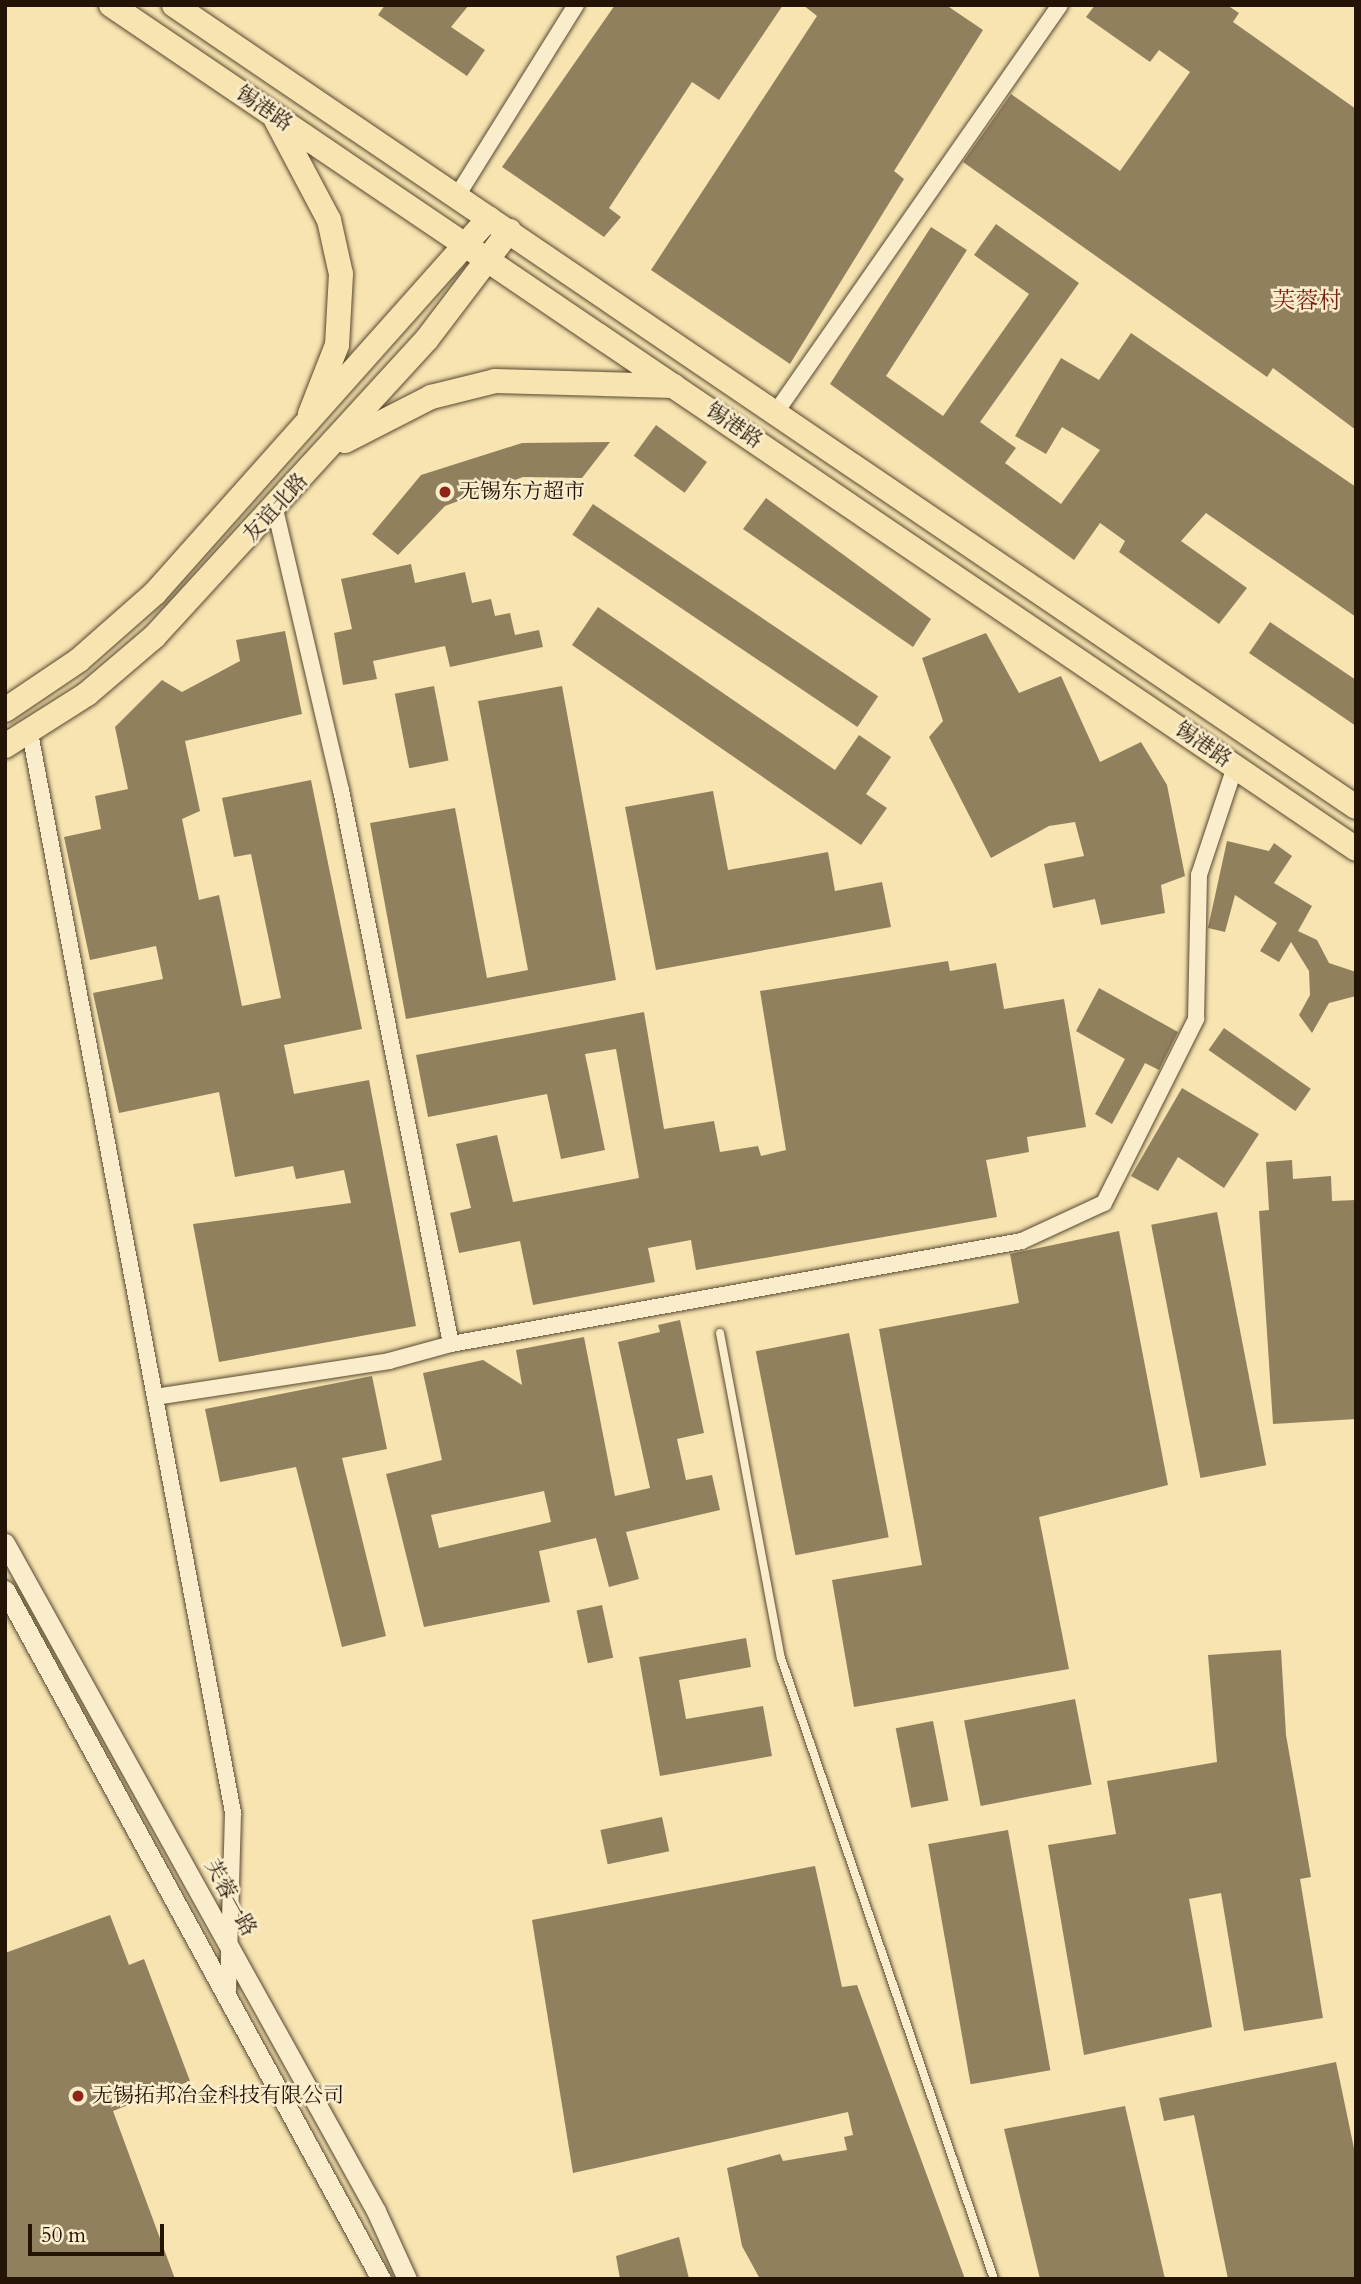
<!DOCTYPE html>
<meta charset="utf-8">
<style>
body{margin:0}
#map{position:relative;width:1361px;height:2284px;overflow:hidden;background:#f7e4b1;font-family:Cardo,"Noto Serif SC",serif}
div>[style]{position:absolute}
.building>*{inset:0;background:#91805e;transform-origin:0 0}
.roads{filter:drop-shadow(0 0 2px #584830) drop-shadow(0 0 2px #584830)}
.service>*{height:8px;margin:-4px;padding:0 4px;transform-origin:4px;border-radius:4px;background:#faedcc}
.minor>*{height:16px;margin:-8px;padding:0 8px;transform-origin:8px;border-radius:8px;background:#faedcc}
.tertiary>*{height:19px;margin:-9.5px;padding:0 9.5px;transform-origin:9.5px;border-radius:9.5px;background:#faedcc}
.primary>*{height:24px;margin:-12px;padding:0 12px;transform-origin:12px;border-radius:12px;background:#f7e4b1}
.dots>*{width:19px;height:19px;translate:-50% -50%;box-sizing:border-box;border:4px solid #faedcc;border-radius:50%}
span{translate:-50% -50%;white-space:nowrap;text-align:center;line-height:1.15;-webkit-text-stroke:5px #faedcc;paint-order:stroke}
.street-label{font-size:21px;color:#231405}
.poi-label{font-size:21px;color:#231405}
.left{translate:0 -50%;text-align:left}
.neighbourhood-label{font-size:23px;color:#7a1f14}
.frame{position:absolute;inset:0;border:7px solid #231405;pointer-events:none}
.scale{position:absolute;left:28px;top:2224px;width:136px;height:32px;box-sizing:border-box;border:4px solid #231405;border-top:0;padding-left:9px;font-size:21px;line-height:24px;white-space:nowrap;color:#231405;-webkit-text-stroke:5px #faedcc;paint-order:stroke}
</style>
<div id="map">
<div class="building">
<div style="clip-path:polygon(385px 5px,469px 5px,451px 27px,485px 50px,467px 76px,378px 15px)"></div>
<div style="clip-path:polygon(615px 5px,783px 5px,719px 100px,692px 82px,609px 208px,621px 217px,604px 237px,502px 167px)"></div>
<div style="clip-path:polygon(803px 5px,946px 5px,983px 30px,894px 171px,904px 179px,790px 364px,651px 270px,817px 16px)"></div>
<div style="clip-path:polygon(1095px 5px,1227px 5px,1239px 13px,1233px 22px,1356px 109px,1356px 430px,1273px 368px,1267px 377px,963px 162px,1011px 94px,1120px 171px,1190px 72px,1159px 50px,1150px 62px,1086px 17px)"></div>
<div style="clip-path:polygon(996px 224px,1079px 283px,980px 422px,1016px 448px,1005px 463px,1061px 504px,1100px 450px,1062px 427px,1046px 454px,1015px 436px,1061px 358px,1099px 380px,1131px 333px,1356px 487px,1356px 617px,1206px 513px,1181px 541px,1247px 588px,1219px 624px,1119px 552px,1125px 541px,1100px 523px,1074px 560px,830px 384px,931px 227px,967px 250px,886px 376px,943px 416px,1029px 294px,974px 255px)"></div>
<div style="left:656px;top:425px;width:63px;height:38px;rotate:36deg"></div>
<div style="clip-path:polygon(610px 442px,582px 478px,523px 477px,445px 506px,398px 555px,372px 534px,421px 475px,522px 443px)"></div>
<div style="clip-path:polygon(766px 498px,931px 619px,913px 647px,743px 529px)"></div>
<div style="left:593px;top:504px;width:344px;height:37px;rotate:34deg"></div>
<div style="clip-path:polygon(411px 564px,415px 583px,465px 572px,472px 603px,491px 599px,495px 616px,510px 613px,515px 635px,539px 630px,543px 647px,450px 667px,445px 646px,373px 661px,377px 679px,343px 685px,334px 633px,352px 629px,341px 579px)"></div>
<div style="clip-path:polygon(598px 607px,835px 770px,859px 735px,891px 757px,866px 794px,887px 808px,861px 845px,572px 645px)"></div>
<div style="clip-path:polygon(1270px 622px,1356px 680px,1356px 726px,1249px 653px)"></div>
<div style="clip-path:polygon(285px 631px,302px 714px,185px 741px,200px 811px,182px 819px,199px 900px,219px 895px,242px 1006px,281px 998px,251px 854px,234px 857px,222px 798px,311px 780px,362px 1029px,284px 1045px,294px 1094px,369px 1080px,416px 1326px,219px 1362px,193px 1224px,351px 1203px,344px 1170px,296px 1179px,293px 1166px,235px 1177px,219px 1092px,119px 1113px,93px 993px,163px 979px,156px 946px,90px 960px,64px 837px,101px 829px,95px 796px,128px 789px,115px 727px,162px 680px,182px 692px,240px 661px,236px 640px)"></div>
<div style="clip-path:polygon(986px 633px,1019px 693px,1061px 676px,1100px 762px,1141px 742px,1167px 785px,1185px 876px,1161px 885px,1165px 913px,1101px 925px,1095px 899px,1053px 908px,1044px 864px,1084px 856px,1075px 822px,1049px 826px,991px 858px,929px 737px,943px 721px,922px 658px)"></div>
<div style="left:434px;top:686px;width:76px;height:40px;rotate:79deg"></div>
<div style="clip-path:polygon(562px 686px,616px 980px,406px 1019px,370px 823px,455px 808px,487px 978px,528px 970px,478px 701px)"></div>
<div style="clip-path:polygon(713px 791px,728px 870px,828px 852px,835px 891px,882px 882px,891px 927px,656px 970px,625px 807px)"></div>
<div style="clip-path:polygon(1227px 841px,1269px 851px,1274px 843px,1292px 856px,1274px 883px,1312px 906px,1298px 931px,1317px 940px,1329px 963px,1356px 972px,1356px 996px,1329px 1003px,1312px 1033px,1299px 1015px,1310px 995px,1309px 971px,1291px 942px,1279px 962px,1260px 951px,1277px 923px,1235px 895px,1225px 932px,1208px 928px)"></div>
<div style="clip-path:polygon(948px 961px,950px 971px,996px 963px,1004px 1009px,1064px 999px,1086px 1127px,1027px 1137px,1029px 1152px,986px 1160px,997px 1217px,696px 1270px,691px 1240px,648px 1248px,655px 1282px,533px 1305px,520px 1241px,459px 1253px,450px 1213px,471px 1208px,456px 1144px,497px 1135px,513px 1202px,639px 1178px,616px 1049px,585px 1054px,605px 1150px,561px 1159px,547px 1094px,428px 1117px,416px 1055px,644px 1012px,664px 1129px,714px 1121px,720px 1152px,758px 1146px,761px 1156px,786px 1150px,760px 991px)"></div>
<div style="clip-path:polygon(1099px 988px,1178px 1032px,1159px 1070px,1145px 1063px,1112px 1124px,1095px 1114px,1125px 1059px,1076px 1031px)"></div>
<div style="left:1224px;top:1028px;width:106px;height:27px;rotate:35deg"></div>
<div style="clip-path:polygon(1182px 1088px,1259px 1134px,1224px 1188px,1178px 1157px,1158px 1191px,1131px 1176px)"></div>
<div style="clip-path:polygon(1292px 1160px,1293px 1179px,1331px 1176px,1332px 1201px,1356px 1200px,1356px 1419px,1273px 1424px,1259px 1211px,1269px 1210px,1266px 1162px)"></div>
<div style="left:1217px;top:1212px;width:258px;height:67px;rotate:79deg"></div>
<div style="clip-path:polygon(1119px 1231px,1168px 1485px,1039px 1517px,1069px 1669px,854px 1707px,832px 1580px,922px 1565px,879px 1329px,1019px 1303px,1010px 1254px)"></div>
<div style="clip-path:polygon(evenodd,680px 1320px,704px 1433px,677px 1439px,686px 1480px,712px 1475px,720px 1510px,626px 1532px,639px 1579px,609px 1587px,596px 1538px,539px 1551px,550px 1602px,424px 1627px,386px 1474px,442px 1460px,423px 1373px,483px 1360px,522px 1385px,516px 1350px,584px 1337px,615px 1496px,650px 1488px,618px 1342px,660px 1332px,658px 1325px,680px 1320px,544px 1491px,551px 1522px,439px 1548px,431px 1515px,544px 1491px)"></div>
<div style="left:849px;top:1333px;width:208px;height:95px;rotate:79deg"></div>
<div style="clip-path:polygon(372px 1376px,387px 1449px,342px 1458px,386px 1636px,342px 1647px,296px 1467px,220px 1482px,205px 1409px)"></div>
<div style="left:602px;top:1605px;width:54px;height:26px;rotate:78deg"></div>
<div style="clip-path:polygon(746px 1638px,751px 1667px,679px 1680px,686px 1719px,763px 1706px,772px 1756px,660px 1776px,639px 1657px)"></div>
<div style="clip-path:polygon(1281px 1650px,1286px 1735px,1311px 1877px,1300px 1879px,1323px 2018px,1244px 2031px,1221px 1893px,1189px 1899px,1212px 2027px,1084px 2055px,1048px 1845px,1116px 1834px,1107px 1781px,1217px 1762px,1208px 1655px)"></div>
<div style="left:1075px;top:1699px;width:87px;height:113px;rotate:79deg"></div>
<div style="left:933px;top:1721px;width:81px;height:38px;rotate:79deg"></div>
<div style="left:662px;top:1817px;width:35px;height:63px;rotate:78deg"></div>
<div style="left:1008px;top:1830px;width:244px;height:81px;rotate:80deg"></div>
<div style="clip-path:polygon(815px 1866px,842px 1987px,857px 1985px,965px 2279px,760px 2279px,742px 2246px,727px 2168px,780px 2154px,783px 2161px,847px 2150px,844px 2137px,853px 2135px,848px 2112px,573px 2173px,532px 1920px)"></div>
<div style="clip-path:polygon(110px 1915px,129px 1965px,144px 1959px,190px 2081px,113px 2111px,175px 2279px,5px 2279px,5px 1953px)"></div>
<div style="clip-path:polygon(1336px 2062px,1356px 2158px,1356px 2279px,1228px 2279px,1194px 2115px,1164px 2121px,1159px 2098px)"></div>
<div style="clip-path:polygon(1125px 2106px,1165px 2279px,1040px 2279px,1004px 2129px)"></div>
<div style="clip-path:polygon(679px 2237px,689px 2279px,620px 2279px,616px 2256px)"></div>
</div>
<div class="roads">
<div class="service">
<div style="left:720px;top:1333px;width:331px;rotate:79.4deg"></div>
<div style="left:781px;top:1658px;width:657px;rotate:71.07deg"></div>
</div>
<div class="minor">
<div style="left:457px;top:196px;width:225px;rotate:-58.1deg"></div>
<div style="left:776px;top:412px;width:496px;rotate:-55.1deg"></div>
<div style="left:275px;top:509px;width:289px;rotate:76.8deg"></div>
<div style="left:341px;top:790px;width:565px;rotate:78.77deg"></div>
<div style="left:30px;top:733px;width:1099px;rotate:79.35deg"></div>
<div style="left:233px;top:1813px;width:177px;rotate:91.6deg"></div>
<div style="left:155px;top:1397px;width:237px;rotate:-8.7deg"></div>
<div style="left:389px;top:1361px;width:64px;rotate:-15.3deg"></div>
<div style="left:451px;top:1344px;width:580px;rotate:-10.23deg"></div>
<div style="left:1022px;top:1241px;width:90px;rotate:-24.9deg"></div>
<div style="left:1104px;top:1203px;width:206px;rotate:-63.4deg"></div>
<div style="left:1196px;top:1019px;width:144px;rotate:-88.8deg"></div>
<div style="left:1199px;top:875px;width:114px;rotate:-71.6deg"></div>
</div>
<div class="tertiary">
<div style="left:5px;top:1543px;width:764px;rotate:60.95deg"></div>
<div style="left:376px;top:2211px;width:75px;rotate:65.5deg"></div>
<div style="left:5px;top:1590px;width:785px;rotate:61.38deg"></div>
</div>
<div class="primary">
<div style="left:111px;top:5px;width:1504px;rotate:34.13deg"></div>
<div style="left:174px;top:5px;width:1428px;rotate:34.16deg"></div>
<div style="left:276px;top:120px;width:113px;rotate:62.1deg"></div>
<div style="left:329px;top:220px;width:55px;rotate:77.5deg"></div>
<div style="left:341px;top:274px;width:71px;rotate:93.2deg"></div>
<div style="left:337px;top:345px;width:74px;rotate:111.4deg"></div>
<div style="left:345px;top:441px;width:97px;rotate:-27.1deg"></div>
<div style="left:431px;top:397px;width:66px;rotate:-14deg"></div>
<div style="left:495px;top:381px;width:179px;rotate:1.6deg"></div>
<div style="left:5px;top:710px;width:89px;rotate:-34deg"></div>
<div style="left:79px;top:660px;width:101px;rotate:-41.4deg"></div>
<div style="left:155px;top:593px;width:502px;rotate:-48.31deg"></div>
<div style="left:5px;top:746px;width:97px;rotate:-32.4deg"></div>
<div style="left:87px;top:694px;width:88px;rotate:-40.4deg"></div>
<div style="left:154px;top:637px;width:404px;rotate:-47.5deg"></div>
<div style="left:427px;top:339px;width:136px;rotate:-52.8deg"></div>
</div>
</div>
<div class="dots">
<div style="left:445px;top:492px;background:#8f2418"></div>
<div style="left:78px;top:2096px;background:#8f2418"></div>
</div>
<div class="street-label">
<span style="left:264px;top:109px;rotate:34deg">锡港路</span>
<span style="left:734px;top:426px;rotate:34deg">锡港路</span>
<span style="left:276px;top:508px;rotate:-48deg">友谊北路</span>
<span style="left:1203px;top:745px;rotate:34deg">锡港路</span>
<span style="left:230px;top:1898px;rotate:61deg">芙蓉一路</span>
</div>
<div class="poi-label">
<span class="left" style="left:459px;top:492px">无锡东方超市</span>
<span class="left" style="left:92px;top:2096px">无锡拓邦冶金科技有限公司</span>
</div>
<div class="neighbourhood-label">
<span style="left:1307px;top:301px">芙蓉村</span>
</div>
<div class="frame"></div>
<div class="scale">50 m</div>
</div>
